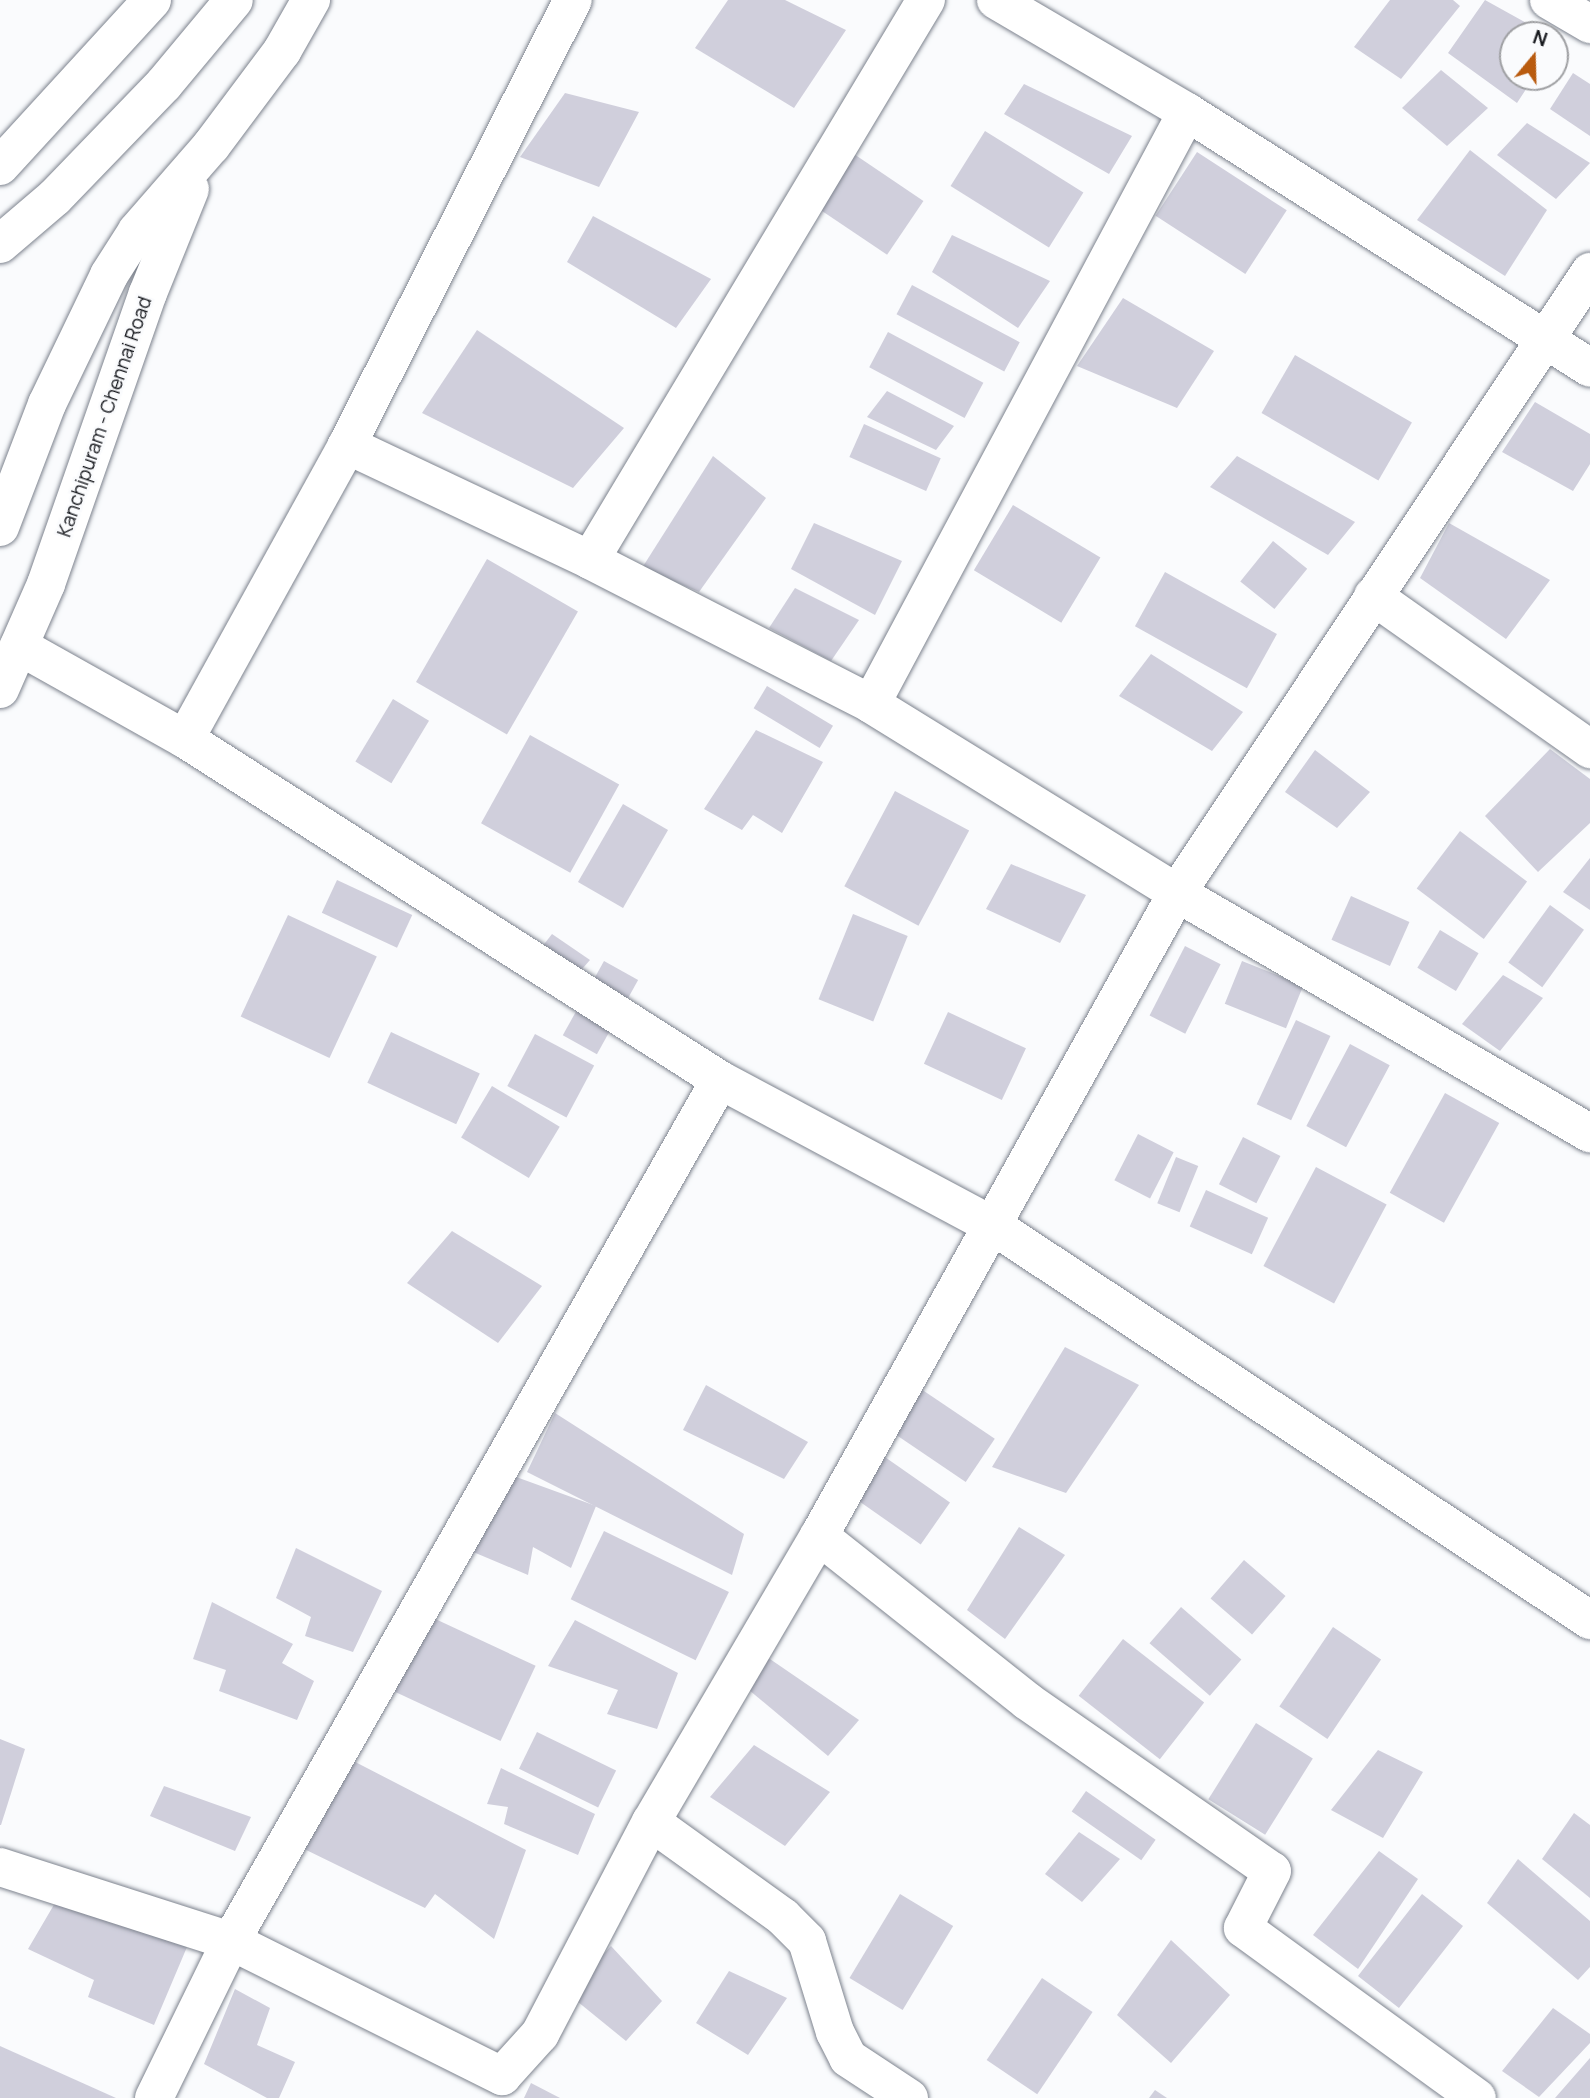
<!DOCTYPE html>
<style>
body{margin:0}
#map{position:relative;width:1590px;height:2098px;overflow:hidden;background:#fafbfd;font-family:Manrope,sans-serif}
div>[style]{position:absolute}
.building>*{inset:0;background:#d0cfdc;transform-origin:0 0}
.roads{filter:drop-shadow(0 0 2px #7d838e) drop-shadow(0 0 2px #7d838e)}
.street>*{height:38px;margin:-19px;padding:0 19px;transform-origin:19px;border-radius:19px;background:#fff}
.secondary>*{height:38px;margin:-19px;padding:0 19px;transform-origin:19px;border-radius:19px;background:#fff}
span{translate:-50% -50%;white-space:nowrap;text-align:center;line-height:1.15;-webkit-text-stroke:5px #fafbfd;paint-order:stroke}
.street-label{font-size:19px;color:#16181d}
.north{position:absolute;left:1499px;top:21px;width:70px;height:70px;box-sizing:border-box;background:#fafbfd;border:2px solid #9fa0a3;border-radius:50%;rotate:19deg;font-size:19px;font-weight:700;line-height:28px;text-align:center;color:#16181d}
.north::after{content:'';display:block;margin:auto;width:24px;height:32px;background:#b95b0f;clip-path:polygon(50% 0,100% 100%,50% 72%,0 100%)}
</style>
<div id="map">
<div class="building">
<div style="clip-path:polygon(728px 0,785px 0,846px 30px,794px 108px,695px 48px)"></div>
<div style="clip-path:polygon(1390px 0,1453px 0,1460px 6px,1401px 79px,1354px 47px)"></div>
<div style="clip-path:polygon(1485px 0,1548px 35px,1513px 35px,1513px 77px,1534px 77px,1517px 103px,1448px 53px)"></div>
<div style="clip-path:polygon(1441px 70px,1488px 108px,1447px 146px,1402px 108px)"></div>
<div style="clip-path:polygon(1573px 73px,1590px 84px,1590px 136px,1550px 109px)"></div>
<div style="clip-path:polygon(1024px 84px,1132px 136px,1109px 174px,1004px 114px)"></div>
<div style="clip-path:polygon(565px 93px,639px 112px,599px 187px,520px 157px)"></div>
<div style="clip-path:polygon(1527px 123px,1590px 163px,1556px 199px,1497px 155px)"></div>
<div style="left:985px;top:131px;width:116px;height:65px;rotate:32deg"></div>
<div style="left:848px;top:150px;width:91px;height:65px;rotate:34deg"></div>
<div style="clip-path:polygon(1470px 150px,1547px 210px,1505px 276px,1417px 220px)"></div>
<div style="left:1197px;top:152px;width:107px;height:76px;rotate:33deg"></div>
<div style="clip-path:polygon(593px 216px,711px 279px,676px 328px,567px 262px)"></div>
<div style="clip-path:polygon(952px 235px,1050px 281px,1018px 328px,932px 272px)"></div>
<div style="left:912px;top:285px;width:122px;height:33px;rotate:28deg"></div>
<div style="clip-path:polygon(1123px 298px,1214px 351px,1177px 408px,1077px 366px)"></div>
<div style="clip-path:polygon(477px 330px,624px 428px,573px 488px,422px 413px)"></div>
<div style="left:888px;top:332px;width:108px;height:40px;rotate:28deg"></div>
<div style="left:1295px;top:355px;width:135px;height:67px;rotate:30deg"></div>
<div style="clip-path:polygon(887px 391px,954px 426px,936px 450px,867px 417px)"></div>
<div style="clip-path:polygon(1535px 402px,1590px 434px,1590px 464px,1573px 491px,1502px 452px)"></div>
<div style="left:864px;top:424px;width:84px;height:36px;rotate:24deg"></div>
<div style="clip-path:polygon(713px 456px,766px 498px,699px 592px,642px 568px)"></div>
<div style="clip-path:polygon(1237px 456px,1355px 522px,1328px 555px,1210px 487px)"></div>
<div style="left:1013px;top:505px;width:102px;height:76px;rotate:31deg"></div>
<div style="clip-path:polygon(814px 523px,902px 561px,875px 615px,791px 569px)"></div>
<div style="clip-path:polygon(1449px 523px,1550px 580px,1506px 639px,1420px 578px)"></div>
<div style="left:1273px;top:541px;width:44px;height:52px;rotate:39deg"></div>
<div style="left:487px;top:559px;width:105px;height:142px;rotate:30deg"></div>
<div style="left:1165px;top:572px;width:128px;height:62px;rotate:29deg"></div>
<div style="clip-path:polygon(795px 588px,859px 620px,831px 661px,769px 628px)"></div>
<div style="clip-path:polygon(1151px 654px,1243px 712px,1212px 751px,1119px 696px)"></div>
<div style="left:767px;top:686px;width:77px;height:26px;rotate:31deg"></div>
<div style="left:393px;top:699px;width:42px;height:73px;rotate:31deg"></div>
<div style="clip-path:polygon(756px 730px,823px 762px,782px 833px,753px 815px,742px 830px,704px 809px)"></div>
<div style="left:530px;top:735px;width:102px;height:101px;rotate:29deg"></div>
<div style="clip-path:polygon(1550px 749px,1590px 779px,1590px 823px,1538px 872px,1485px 816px)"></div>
<div style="clip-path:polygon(1315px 750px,1370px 792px,1337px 828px,1285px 792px)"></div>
<div style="left:895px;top:791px;width:84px;height:108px;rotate:28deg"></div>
<div style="left:623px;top:804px;width:52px;height:90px;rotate:30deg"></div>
<div style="left:1460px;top:831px;width:84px;height:72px;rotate:37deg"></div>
<div style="clip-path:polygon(1590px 858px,1590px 910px,1563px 892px)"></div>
<div style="clip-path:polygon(1011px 864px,1086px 895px,1060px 943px,986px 909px)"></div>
<div style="left:337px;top:880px;width:83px;height:36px;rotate:25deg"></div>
<div style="left:1351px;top:896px;width:64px;height:48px;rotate:24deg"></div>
<div style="left:1550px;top:905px;width:42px;height:71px;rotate:36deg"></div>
<div style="left:853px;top:914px;width:59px;height:92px;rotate:22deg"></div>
<div style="left:288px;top:915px;width:98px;height:112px;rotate:25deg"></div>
<div style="left:1440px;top:930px;width:45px;height:44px;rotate:31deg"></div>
<div style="clip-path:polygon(552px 934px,590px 960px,568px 985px,531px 961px)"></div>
<div style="left:1185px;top:946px;width:40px;height:78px;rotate:27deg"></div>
<div style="left:604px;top:961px;width:39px;height:85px;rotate:29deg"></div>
<div style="left:1242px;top:961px;width:66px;height:46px;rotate:22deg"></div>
<div style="clip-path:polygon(1503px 975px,1543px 998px,1500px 1051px,1462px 1024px)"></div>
<div style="left:948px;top:1012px;width:86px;height:57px;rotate:25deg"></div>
<div style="left:1296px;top:1020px;width:38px;height:93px;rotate:25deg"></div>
<div style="left:391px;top:1032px;width:98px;height:56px;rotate:25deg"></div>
<div style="left:535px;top:1034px;width:67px;height:59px;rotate:28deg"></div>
<div style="left:1350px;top:1044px;width:45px;height:93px;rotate:28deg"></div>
<div style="left:492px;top:1086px;width:79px;height:60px;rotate:31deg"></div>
<div style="left:1445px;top:1093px;width:62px;height:114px;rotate:29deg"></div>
<div style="left:1138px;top:1134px;width:40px;height:52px;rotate:27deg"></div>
<div style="left:1243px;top:1137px;width:42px;height:53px;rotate:27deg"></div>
<div style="left:1176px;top:1157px;width:24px;height:50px;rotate:22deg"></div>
<div style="left:1316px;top:1167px;width:80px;height:112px;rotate:28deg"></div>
<div style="left:1206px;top:1190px;width:68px;height:40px;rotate:24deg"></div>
<div style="clip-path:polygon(452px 1231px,542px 1286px,498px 1343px,407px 1283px)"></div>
<div style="clip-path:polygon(1065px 1347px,1139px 1385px,1066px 1493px,992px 1467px)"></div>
<div style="clip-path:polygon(706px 1385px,808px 1442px,784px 1479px,683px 1430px)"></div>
<div style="left:921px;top:1389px;width:89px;height:52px;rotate:34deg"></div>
<div style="clip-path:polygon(555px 1413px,744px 1534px,732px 1575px,527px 1472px)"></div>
<div style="left:882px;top:1455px;width:83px;height:51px;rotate:35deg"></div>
<div style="clip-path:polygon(497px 1470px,596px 1506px,571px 1568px,533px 1547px,528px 1575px,459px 1546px)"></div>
<div style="clip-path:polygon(1019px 1527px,1065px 1555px,1005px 1639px,967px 1610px)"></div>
<div style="left:604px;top:1531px;width:139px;height:76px;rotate:26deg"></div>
<div style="clip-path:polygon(296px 1548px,382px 1591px,353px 1652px,305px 1636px,311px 1617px,276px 1598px)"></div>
<div style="left:1244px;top:1560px;width:55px;height:51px;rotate:41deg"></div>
<div style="clip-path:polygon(212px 1602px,293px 1644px,282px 1663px,314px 1681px,297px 1720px,219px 1691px,226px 1670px,193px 1659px)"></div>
<div style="left:1181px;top:1607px;width:80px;height:48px;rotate:41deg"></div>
<div style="left:416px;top:1610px;width:132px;height:83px;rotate:25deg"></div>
<div style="clip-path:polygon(575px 1620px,678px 1673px,657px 1729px,607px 1714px,618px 1690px,548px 1666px)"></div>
<div style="left:1333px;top:1627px;width:58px;height:96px;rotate:34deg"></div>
<div style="left:1123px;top:1639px;width:103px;height:72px;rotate:38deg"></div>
<div style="clip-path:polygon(767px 1657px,859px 1720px,828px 1756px,743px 1685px)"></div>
<div style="left:1256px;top:1723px;width:67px;height:90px;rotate:32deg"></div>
<div style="left:537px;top:1732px;width:88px;height:41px;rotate:26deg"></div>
<div style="clip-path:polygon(0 1739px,25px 1749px,1px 1825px,0 1825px)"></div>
<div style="clip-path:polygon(754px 1745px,830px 1792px,785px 1846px,710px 1797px)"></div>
<div style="clip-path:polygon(332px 1750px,526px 1850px,494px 1939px,435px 1894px,425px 1908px,296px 1845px)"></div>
<div style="clip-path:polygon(1378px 1750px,1423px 1772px,1383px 1838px,1331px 1810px)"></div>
<div style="clip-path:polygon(501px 1768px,595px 1814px,578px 1855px,504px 1824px,508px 1807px,487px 1804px)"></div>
<div style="clip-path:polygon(164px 1786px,251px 1817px,235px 1851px,150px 1816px)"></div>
<div style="left:1086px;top:1791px;width:85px;height:25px;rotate:35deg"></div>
<div style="clip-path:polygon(1574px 1813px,1590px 1825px,1590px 1898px,1542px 1859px)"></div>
<div style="clip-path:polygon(1079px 1832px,1120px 1859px,1082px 1902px,1045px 1874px)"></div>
<div style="clip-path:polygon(1379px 1851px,1418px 1879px,1358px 1969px,1313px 1935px)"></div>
<div style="clip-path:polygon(1518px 1859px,1590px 1921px,1590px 1967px,1578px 1980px,1487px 1903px)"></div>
<div style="clip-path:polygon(62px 1891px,187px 1947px,154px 2025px,88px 1997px,94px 1980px,28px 1949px)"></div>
<div style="left:900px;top:1894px;width:62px;height:98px;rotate:31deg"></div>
<div style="left:1422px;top:1894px;width:52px;height:104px;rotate:38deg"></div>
<div style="clip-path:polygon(1171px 1940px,1230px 1995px,1171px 2063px,1117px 2015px)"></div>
<div style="clip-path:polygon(611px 1946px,662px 2001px,626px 2041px,567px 1993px)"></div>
<div style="clip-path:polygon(729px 1971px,787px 1998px,748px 2055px,696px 2023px)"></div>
<div style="left:1042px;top:1978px;width:61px;height:99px;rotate:34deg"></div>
<div style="clip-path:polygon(235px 1989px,270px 2008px,257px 2045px,295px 2062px,279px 2098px,267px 2098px,204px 2064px)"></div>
<div style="clip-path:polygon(1553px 2008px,1590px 2034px,1590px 2043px,1539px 2097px,1502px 2071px)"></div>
<div style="clip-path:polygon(0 2046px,116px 2098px,0 2098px)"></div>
<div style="clip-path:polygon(1590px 2058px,1590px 2098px,1555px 2098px)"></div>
<div style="clip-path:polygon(531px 2083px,560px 2098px,524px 2098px)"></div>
<div style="clip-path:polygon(1155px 2090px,1167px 2098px,1149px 2098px)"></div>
</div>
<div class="roads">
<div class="street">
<div style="left:996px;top:0;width:221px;rotate:30.4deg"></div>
<div style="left:1187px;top:112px;width:477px;rotate:32.4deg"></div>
<div style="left:1549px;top:0;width:48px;rotate:30.3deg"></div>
<div style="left:347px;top:445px;width:269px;rotate:25.3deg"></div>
<div style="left:590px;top:560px;width:316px;rotate:27.1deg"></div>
<div style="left:871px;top:704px;width:360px;rotate:31.7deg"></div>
<div style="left:1177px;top:893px;width:478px;rotate:30.2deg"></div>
<div style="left:590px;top:560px;width:653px;rotate:-59.04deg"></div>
<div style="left:1373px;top:596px;width:266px;rotate:35.2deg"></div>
<div style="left:19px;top:646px;width:190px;rotate:29.3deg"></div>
<div style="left:185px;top:739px;width:634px;rotate:32.51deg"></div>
<div style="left:720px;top:1080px;width:308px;rotate:28.1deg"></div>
<div style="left:992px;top:1225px;width:717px;rotate:33.45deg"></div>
<div style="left:871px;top:704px;width:671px;rotate:-61.91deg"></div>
<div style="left:185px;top:739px;width:336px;rotate:-61.1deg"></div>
<div style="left:347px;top:445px;width:499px;rotate:-63.1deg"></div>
<div style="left:819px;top:1536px;width:265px;rotate:38.4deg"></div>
<div style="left:1027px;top:1701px;width:298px;rotate:34.8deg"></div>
<div style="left:1272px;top:1871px;width:64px;rotate:117deg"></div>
<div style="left:1243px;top:1928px;width:289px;rotate:36deg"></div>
<div style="left:651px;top:1822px;width:163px;rotate:35.7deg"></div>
<div style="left:783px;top:1917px;width:34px;rotate:45deg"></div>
<div style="left:807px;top:1941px;width:95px;rotate:72.9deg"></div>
<div style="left:835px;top:2032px;width:29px;rotate:63deg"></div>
<div style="left:848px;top:2058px;width:73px;rotate:33.3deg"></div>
<div style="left:0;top:1867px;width:243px;rotate:17.8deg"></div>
<div style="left:231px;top:1941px;width:303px;rotate:26.5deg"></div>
<div style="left:502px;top:2076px;width:57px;rotate:-47.9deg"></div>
<div style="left:540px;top:2034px;width:239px;rotate:-62.4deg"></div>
<div style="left:651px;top:1822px;width:332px;rotate:-59.6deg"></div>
<div style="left:819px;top:1536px;width:736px;rotate:-60.89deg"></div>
<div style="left:1177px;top:893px;width:746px;rotate:-56.37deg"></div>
<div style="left:154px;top:2098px;width:175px;rotate:-63.9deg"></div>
<div style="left:231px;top:1941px;width:990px;rotate:-60.41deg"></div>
</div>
<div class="secondary">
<div style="left:0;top:166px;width:225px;rotate:-47.5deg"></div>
<div style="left:0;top:244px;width:72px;rotate:-40.5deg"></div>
<div style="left:55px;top:197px;width:157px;rotate:-46deg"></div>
<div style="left:164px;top:84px;width:109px;rotate:-50.2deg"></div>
<div style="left:0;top:527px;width:132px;rotate:-69.1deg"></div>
<div style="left:47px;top:404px;width:143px;rotate:-64.3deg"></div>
<div style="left:109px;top:275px;width:52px;rotate:-57.5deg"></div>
<div style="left:137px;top:231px;width:113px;rotate:-49deg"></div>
<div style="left:211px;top:146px;width:119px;rotate:-53.2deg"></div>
<div style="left:282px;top:51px;width:59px;rotate:-60.4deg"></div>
<div style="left:0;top:689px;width:115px;rotate:-66.3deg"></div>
<div style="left:46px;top:584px;width:308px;rotate:-70.7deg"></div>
<div style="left:148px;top:293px;width:112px;rotate:-68deg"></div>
</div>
</div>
<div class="street-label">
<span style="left:105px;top:417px;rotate:-71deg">Kanchipuram - Chennai Road</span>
</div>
<div class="north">N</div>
</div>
